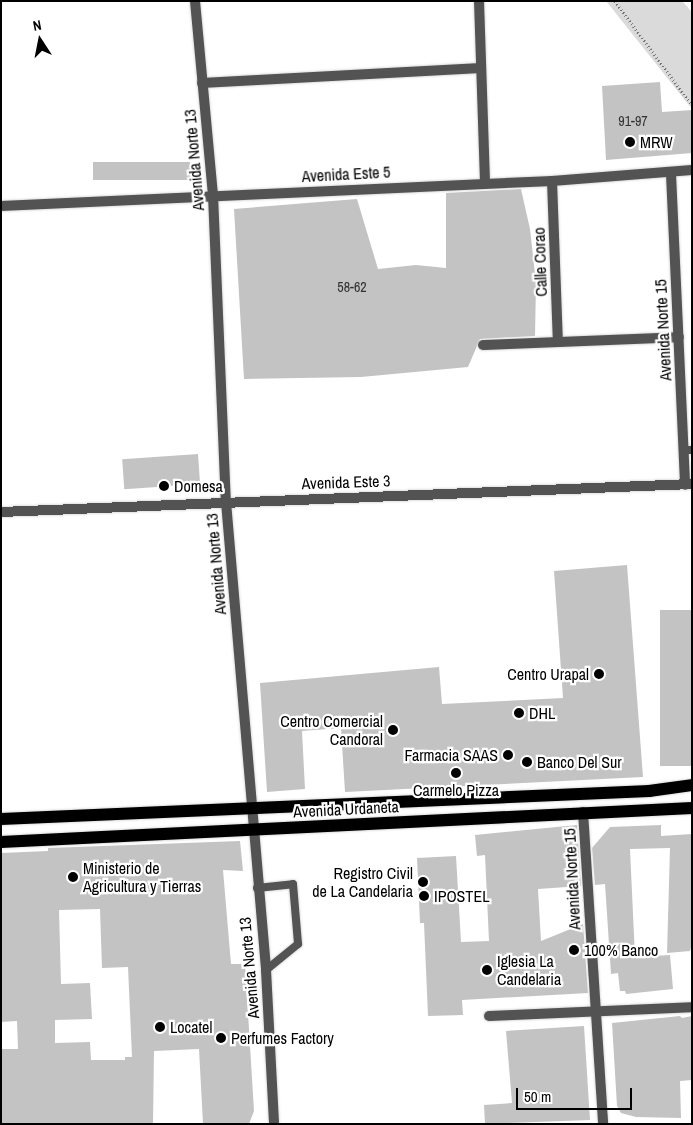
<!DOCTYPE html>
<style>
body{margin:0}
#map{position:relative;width:693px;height:1125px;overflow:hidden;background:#fff;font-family:"Archivo Narrow",sans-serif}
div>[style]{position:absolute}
.green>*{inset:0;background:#dadada}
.building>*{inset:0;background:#c3c3c3;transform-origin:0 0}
.path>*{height:2.5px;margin-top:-1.25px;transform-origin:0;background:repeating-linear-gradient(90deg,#757575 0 1px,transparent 0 3.5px)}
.roads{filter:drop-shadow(0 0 1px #dbdbdb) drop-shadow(0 0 1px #dbdbdb)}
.service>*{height:8px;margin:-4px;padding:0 4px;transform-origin:4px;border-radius:4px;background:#535353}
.minor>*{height:10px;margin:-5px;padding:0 5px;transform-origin:5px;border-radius:5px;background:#535353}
.primary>*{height:12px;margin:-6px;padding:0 6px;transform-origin:6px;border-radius:6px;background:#000}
.dots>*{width:14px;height:14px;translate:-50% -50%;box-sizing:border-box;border:2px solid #fff;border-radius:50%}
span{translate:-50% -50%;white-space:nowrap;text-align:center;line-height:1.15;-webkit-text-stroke:4.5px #fff;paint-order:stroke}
.number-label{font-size:14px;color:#313131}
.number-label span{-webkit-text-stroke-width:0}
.poi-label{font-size:16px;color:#000}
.left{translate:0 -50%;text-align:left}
.right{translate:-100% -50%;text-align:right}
.street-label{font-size:16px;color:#000}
.frame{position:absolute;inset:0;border:2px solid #000;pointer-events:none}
.north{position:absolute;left:15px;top:15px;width:50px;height:50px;-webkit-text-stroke:4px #fff;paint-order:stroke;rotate:349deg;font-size:14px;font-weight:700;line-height:20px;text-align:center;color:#000}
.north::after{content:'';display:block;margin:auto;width:18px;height:22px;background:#000;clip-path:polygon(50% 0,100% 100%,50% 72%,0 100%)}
.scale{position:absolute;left:516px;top:1088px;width:116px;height:22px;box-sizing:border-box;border:2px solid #000;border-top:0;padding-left:6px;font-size:15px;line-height:18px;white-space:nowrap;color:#000;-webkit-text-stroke:4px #fff;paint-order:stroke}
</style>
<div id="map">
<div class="green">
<div style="clip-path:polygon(606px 1px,682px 1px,692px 12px,692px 109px)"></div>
</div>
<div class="building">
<div style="clip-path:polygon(660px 82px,662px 112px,692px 110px,692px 153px,606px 160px,602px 86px)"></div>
<div style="left:190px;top:162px;width:18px;height:97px;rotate:90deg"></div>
<div style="clip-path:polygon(521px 189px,530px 229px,536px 283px,535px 336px,480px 339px,468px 367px,361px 377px,244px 379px,234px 209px,357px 199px,378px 269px,416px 265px,446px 268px,446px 193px)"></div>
<div style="left:198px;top:454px;width:30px;height:76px;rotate:86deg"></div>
<div style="clip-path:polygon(627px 565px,643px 777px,345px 792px,341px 728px,302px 731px,305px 789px,267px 792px,260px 683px,439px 667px,442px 704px,563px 698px,554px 571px)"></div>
<div style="left:660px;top:610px;width:32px;height:156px"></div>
<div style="clip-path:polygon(577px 825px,581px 886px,538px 889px,541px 941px,583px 924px,588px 993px,462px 1000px,463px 1015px,428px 1016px,424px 923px,420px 923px,417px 858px,456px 856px,461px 942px,489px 941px,485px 855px,477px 856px,475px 835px)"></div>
<div style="clip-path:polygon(661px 825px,661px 836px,692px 834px,692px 944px,690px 951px,667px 953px,670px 848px,630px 849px,635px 957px,670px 955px,673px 989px,626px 994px,625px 991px,620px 991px,618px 973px,611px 974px,605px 884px,595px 885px,592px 848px,610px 827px)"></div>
<div style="clip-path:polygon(evenodd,240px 841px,243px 871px,223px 870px,231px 964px,245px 964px,254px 1111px,249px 1124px,203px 1124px,199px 1049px,154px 1051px,153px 1124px,1px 1124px,1px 1049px,18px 1049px,17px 1021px,1px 1022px,1px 853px,48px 851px,48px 848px,240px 841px,100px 909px,102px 968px,128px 967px,132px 1057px,125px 1057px,125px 1060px,91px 1060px,90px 1042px,55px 1043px,55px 1020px,92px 1019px,90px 983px,61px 984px,59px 910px,100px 909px)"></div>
<div style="clip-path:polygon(680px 1016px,682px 1018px,692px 1016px,692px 1080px,680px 1081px,681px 1118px,636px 1117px,621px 1113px,617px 1106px,612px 1023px)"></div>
<div style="clip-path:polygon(584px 1026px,590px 1120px,485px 1124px,484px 1105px,512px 1103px,506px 1031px)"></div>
</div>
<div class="path">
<div style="left:615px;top:1px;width:129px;rotate:53.5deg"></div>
</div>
<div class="roads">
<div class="service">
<div style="left:684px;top:450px;width:8px"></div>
<div style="left:257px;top:888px;width:36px;rotate:-6deg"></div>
<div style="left:293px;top:884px;width:60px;rotate:85.2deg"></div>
<div style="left:298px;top:944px;width:41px;rotate:140.9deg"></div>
</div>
<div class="minor">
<div style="left:195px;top:1px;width:195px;rotate:84.7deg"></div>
<div style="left:213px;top:195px;width:307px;rotate:87.6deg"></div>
<div style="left:226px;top:502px;width:470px;rotate:85.1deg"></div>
<div style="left:266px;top:970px;width:154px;rotate:87deg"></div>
<div style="left:479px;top:1px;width:181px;rotate:88.1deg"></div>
<div style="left:202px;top:83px;width:279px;rotate:-3.1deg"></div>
<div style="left:671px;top:174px;width:311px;rotate:87.4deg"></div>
<div style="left:552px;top:181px;width:160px;rotate:87.9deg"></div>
<div style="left:1px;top:206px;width:552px;rotate:-2.6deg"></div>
<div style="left:552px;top:181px;width:140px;rotate:-4.5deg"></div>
<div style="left:483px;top:345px;width:196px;rotate:-2.3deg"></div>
<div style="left:1px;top:512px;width:692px;rotate:-2.32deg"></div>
<div style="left:583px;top:812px;width:313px;rotate:86.3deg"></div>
<div style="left:489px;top:1016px;width:203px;rotate:-2.5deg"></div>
</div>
<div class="primary">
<div style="left:1px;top:819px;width:649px;rotate:-2.47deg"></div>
<div style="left:649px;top:791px;width:43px;rotate:-7.9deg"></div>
<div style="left:1px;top:842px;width:692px;rotate:-2.82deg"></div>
</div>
</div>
<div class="dots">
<div style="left:630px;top:142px;background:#000"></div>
<div style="left:164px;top:486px;background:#000"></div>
<div style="left:599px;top:674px;background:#000"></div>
<div style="left:519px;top:713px;background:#000"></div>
<div style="left:393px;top:730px;background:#000"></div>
<div style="left:508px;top:755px;background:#000"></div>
<div style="left:527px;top:762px;background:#000"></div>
<div style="left:456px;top:773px;background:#000"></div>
<div style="left:73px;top:877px;background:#000"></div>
<div style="left:423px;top:882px;background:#000"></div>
<div style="left:424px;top:896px;background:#000"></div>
<div style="left:574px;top:950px;background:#000"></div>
<div style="left:487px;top:970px;background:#000"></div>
<div style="left:160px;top:1027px;background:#000"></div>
<div style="left:221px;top:1038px;background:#000"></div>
</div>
<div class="number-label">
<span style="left:633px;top:121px">91-97</span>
<span style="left:352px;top:287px">58-62</span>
</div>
<div class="poi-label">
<span class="left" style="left:640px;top:142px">MRW</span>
<span class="left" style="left:174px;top:486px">Domesa</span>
<span class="right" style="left:589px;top:674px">Centro Urapal</span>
<span class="left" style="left:529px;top:713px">DHL</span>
<span class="right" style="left:383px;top:730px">Centro Comercial<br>Candoral</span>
<span class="right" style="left:498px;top:755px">Farmacia SAAS</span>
<span class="left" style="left:537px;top:762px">Banco Del Sur</span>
<span style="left:456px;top:790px">Carmelo Pizza</span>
<span class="left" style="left:83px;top:877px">Ministerio de<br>Agricultura y Tierras</span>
<span class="right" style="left:413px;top:882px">Registro Civil<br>de La Candelaria</span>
<span class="left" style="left:434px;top:896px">IPOSTEL</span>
<span class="left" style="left:584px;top:950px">100% Banco</span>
<span class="left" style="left:497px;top:970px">Iglesia La<br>Candelaria</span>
<span class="left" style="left:170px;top:1027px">Locatel</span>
<span class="left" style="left:231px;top:1038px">Perfumes Factory</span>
</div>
<div class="street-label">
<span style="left:194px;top:160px;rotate:-95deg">Avenida Norte 13</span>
<span style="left:346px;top:174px;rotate:-3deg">Avenida Este 5</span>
<span style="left:540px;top:262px;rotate:-92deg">Calle Corao</span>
<span style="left:663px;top:330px;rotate:-93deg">Avenida Norte 15</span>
<span style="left:346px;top:482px;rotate:-2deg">Avenida Este 3</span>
<span style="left:216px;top:564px;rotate:-95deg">Avenida Norte 13</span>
<span style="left:346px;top:809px;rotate:-3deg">Avenida Urdaneta</span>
<span style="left:572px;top:879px;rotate:-93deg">Avenida Norte 15</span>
<span style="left:249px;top:968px;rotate:-95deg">Avenida Norte 13</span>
</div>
<div class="frame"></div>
<div class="north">N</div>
<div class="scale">50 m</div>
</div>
